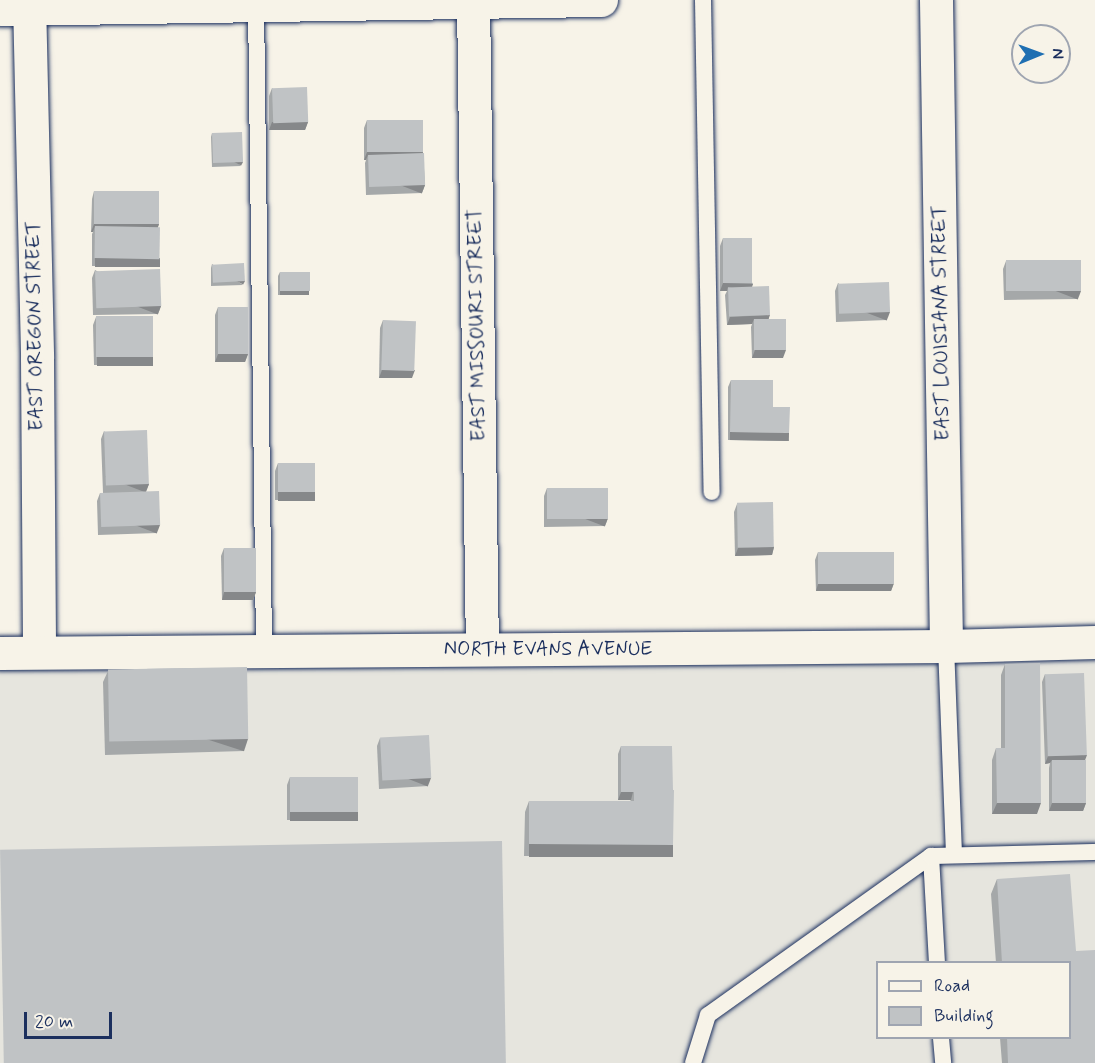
<!DOCTYPE html>
<style>
body{margin:0}
#map{position:relative;width:1095px;height:1063px;overflow:hidden;background:#f7f3e8;font-family:Mynerve,sans-serif}
div>[style]{position:absolute}
.built>*{inset:0;background:#e6e5de}
.roads{filter:drop-shadow(0 0 2px #1b2f5e) drop-shadow(0 0 2px #1b2f5e)}
.service>*{height:16px;margin:-8px;padding:0 8px;transform-origin:8px;border-radius:8px;background:#f7f3e8}
.minor>*{height:33px;margin:-16.5px;padding:0 16.5px;transform-origin:16.5px;border-radius:16.5px;background:#f7f3e8}
.wall>*{inset:0;background:#a5a8a9}
.shaded-wall>*{inset:0;background:#86888a;transform-origin:0 0}
.building>*{inset:0;background:#c0c3c5;transform-origin:0 0}
span{translate:-50% -50%;white-space:nowrap;text-align:center;line-height:1.15;-webkit-text-stroke:6px #f7f3e8;paint-order:stroke}
.street-label{font-size:20px;color:#1b2f5e}
.legend{position:absolute;left:876px;top:961px;width:195px;height:78px;box-sizing:border-box;background:#f7f3e8;border:2px solid #9fa5b1;margin:0;padding:8px 10px;list-style:none;font-size:18px;color:#1b2f5e}
.legend li{display:flex;align-items:center;gap:12px;height:30px}
.legend b{width:30px;border:2px solid #9fa5b1}
.north{position:absolute;left:1011px;top:24px;width:60px;height:60px;box-sizing:border-box;background:#f7f3e8;border:2px solid #9fa5b1;border-radius:50%;rotate:89deg;font-size:16px;font-weight:700;line-height:24px;text-align:center;color:#1b2f5e}
.north::after{content:'';display:block;margin:auto;width:21px;height:27px;background:#1f6fb2;clip-path:polygon(50% 0,100% 100%,50% 72%,0 100%)}
.scale{position:absolute;left:24px;top:1012px;width:88px;height:27px;box-sizing:border-box;border:3px solid #1b2f5e;border-top:0;padding-left:8px;font-size:18px;line-height:21px;white-space:nowrap;color:#1b2f5e;-webkit-text-stroke:4px #f7f3e8;paint-order:stroke}
</style>
<div id="map">
<div class="built">
<div style="clip-path:polygon(evenodd,1095px 654px,1095px 1063px,0 1063px,0 660px,1095px 654px,878px 962px,1070px 962px,1070px 1038px,878px 1038px,878px 962px)"></div>
</div>
<div class="roads">
<div class="service">
<div style="left:703px;top:0;width:492px;rotate:89deg"></div>
<div style="left:256px;top:1px;width:650px;rotate:89.29deg"></div>
<div style="left:946px;top:646px;width:208px;rotate:87.8deg"></div>
<div style="left:931px;top:856px;width:106px;rotate:86.8deg"></div>
<div style="left:941px;top:1038px;width:25px;rotate:85deg"></div>
<div style="left:693px;top:1063px;width:50px;rotate:-72.6deg"></div>
<div style="left:708px;top:1015px;width:274px;rotate:-35.5deg"></div>
<div style="left:931px;top:856px;width:164px;rotate:-1.4deg"></div>
</div>
<div class="minor">
<div style="left:29px;top:0;width:358px;rotate:88.7deg"></div>
<div style="left:37px;top:358px;width:294px;rotate:89.6deg"></div>
<div style="left:473px;top:0;width:649px;rotate:89.21deg"></div>
<div style="left:936px;top:0;width:646px;rotate:89.11deg"></div>
<div style="left:0;top:9px;width:601px;rotate:-0.86deg"></div>
<div style="left:0;top:653px;width:946px;rotate:-0.42deg"></div>
<div style="left:946px;top:646px;width:149px;rotate:-1.5deg"></div>
</div>
</div>
<div class="wall">
<div style="clip-path:polygon(272px 88px,308px 122px,305px 130px,269px 130px,269px 96px)"></div>
<div style="clip-path:polygon(367px 120px,423px 152px,425px 185px,422px 193px,366px 195px,365px 163px,366px 160px,364px 160px,364px 128px)"></div>
<div style="clip-path:polygon(212px 133px,241px 166px,212px 167px,211px 137px)"></div>
<div style="clip-path:polygon(94px 191px,159px 224px,158px 227px,157px 266px,92px 266px,92px 234px,93px 232px,91px 232px,92px 199px)"></div>
<div style="clip-path:polygon(723px 238px,753px 284px,752px 286px,769px 319px,783px 358px,752px 358px,751px 327px,752px 324px,727px 325px,725px 295px,727px 291px,720px 291px,720px 246px)"></div>
<div style="clip-path:polygon(1006px 261px,1078px 299px,1004px 300px,1003px 269px)"></div>
<div style="clip-path:polygon(212px 264px,243px 285px,211px 286px,211px 268px)"></div>
<div style="clip-path:polygon(95px 270px,161px 306px,158px 314px,93px 315px,92px 278px)"></div>
<div style="clip-path:polygon(280px 272px,308px 295px,278px 295px,278px 276px)"></div>
<div style="clip-path:polygon(838px 283px,887px 320px,836px 322px,835px 291px)"></div>
<div style="clip-path:polygon(218px 307px,248px 354px,245px 362px,215px 362px,215px 315px)"></div>
<div style="clip-path:polygon(96px 317px,151px 365px,94px 365px,93px 325px)"></div>
<div style="clip-path:polygon(383px 320px,412px 378px,379px 378px,380px 328px)"></div>
<div style="clip-path:polygon(731px 380px,773px 407px,787px 441px,728px 440px,728px 387px)"></div>
<div style="clip-path:polygon(104px 431px,149px 484px,146px 491px,157px 533px,98px 535px,97px 501px,100px 493px,103px 493px,101px 439px)"></div>
<div style="clip-path:polygon(278px 463px,313px 500px,275px 500px,275px 471px)"></div>
<div style="clip-path:polygon(547px 488px,608px 518px,605px 526px,544px 527px,544px 496px)"></div>
<div style="clip-path:polygon(737px 504px,774px 547px,772px 555px,735px 556px,734px 512px)"></div>
<div style="clip-path:polygon(224px 548px,256px 592px,253px 600px,222px 600px,221px 556px)"></div>
<div style="clip-path:polygon(818px 552px,894px 583px,891px 591px,816px 591px,815px 560px)"></div>
<div style="clip-path:polygon(1005px 664px,1037px 814px,992px 814px,992px 760px,996px 748px,1001px 748px,1001px 675px)"></div>
<div style="clip-path:polygon(108px 671px,244px 751px,105px 755px,103px 682px)"></div>
<div style="clip-path:polygon(1045px 674px,1085px 760px,1086px 803px,1083px 811px,1049px 811px,1049px 768px,1050px 763px,1045px 764px,1042px 682px)"></div>
<div style="clip-path:polygon(380px 738px,428px 786px,379px 789px,377px 746px)"></div>
<div style="clip-path:polygon(621px 746px,669px 856px,524px 856px,525px 812px,529px 801px,630px 801px,631px 800px,618px 800px,618px 754px)"></div>
<div style="clip-path:polygon(290px 777px,358px 812px,355px 820px,287px 820px,287px 785px)"></div>
<div style="clip-path:polygon(997px 879px,1076px 951px,1095px 1063px,1002px 1063px,1000px 1038px,1070px 1038px,1070px 963px,996px 963px,991px 894px)"></div>
</div>
<div class="shaded-wall">
<div style="clip-path:polygon(272px 122px,308px 122px,305px 130px,269px 130px)"></div>
<div style="clip-path:polygon(367px 152px,423px 152px,420px 160px,368px 155px,366px 160px,364px 160px)"></div>
<div style="left:243px;top:162px;width:4px;height:30px;rotate:117deg"></div>
<div style="left:425px;top:185px;width:9px;height:56px;rotate:111deg"></div>
<div style="clip-path:polygon(94px 224px,159px 224px,156px 232px,95px 226px,93px 232px,91px 232px)"></div>
<div style="left:95px;top:258px;width:65px;height:9px"></div>
<div style="left:245px;top:281px;width:4px;height:32px;rotate:117deg"></div>
<div style="clip-path:polygon(723px 283px,753px 284px,750px 292px,728px 287px,727px 291px,720px 291px)"></div>
<div style="left:280px;top:291px;width:29px;height:4px"></div>
<div style="left:1081px;top:291px;width:9px;height:74px;rotate:111deg"></div>
<div style="left:161px;top:306px;width:9px;height:65px;rotate:111deg"></div>
<div style="left:890px;top:312px;width:9px;height:51px;rotate:111deg"></div>
<div style="clip-path:polygon(770px 315px,767px 323px,754px 319px,752px 324px,727px 325px,730px 317px)"></div>
<div style="clip-path:polygon(755px 350px,786px 350px,783px 358px,752px 358px)"></div>
<div style="clip-path:polygon(218px 354px,248px 354px,245px 362px,215px 362px)"></div>
<div style="left:97px;top:357px;width:56px;height:9px"></div>
<div style="clip-path:polygon(382px 370px,415px 370px,412px 378px,379px 378px)"></div>
<div style="left:730px;top:432px;width:59px;height:8px;rotate:1deg"></div>
<div style="left:149px;top:484px;width:9px;height:43px;rotate:111deg"></div>
<div style="left:278px;top:492px;width:37px;height:9px"></div>
<div style="left:608px;top:518px;width:9px;height:61px;rotate:111deg"></div>
<div style="left:160px;top:525px;width:9px;height:59px;rotate:111deg"></div>
<div style="clip-path:polygon(774px 547px,772px 555px,735px 556px,738px 548px)"></div>
<div style="clip-path:polygon(894px 583px,891px 591px,816px 591px,818px 584px)"></div>
<div style="clip-path:polygon(224px 592px,256px 592px,253px 600px,222px 600px)"></div>
<div style="left:248px;top:739px;width:13px;height:139px;rotate:108deg"></div>
<div style="clip-path:polygon(1087px 755px,1084px 763px,1052px 760px,1050px 763px,1045px 764px,1048px 756px)"></div>
<div style="left:431px;top:778px;width:9px;height:49px;rotate:111deg"></div>
<div style="clip-path:polygon(621px 792px,633px 792px,631px 800px,618px 800px)"></div>
<div style="clip-path:polygon(997px 803px,1041px 803px,1037px 814px,992px 814px)"></div>
<div style="clip-path:polygon(1052px 803px,1086px 803px,1083px 811px,1049px 811px)"></div>
<div style="left:290px;top:812px;width:68px;height:9px"></div>
<div style="left:529px;top:844px;width:144px;height:13px"></div>
</div>
<div class="building">
<div style="left:307px;top:87px;width:35px;height:35px;rotate:88deg"></div>
<div style="left:367px;top:120px;width:56px;height:32px"></div>
<div style="left:242px;top:132px;width:30px;height:30px;rotate:88deg"></div>
<div style="left:424px;top:153px;width:32px;height:56px;rotate:88deg"></div>
<div style="left:94px;top:191px;width:65px;height:33px"></div>
<div style="left:95px;top:226px;width:65px;height:32px;rotate:1deg"></div>
<div style="left:723px;top:238px;width:29px;height:45px"></div>
<div style="left:1081px;top:260px;width:31px;height:75px;rotate:90deg"></div>
<div style="left:244px;top:263px;width:18px;height:32px;rotate:87deg"></div>
<div style="left:160px;top:269px;width:37px;height:65px;rotate:88deg"></div>
<div style="left:280px;top:272px;width:30px;height:19px"></div>
<div style="left:889px;top:282px;width:30px;height:51px;rotate:88deg"></div>
<div style="left:769px;top:286px;width:29px;height:41px;rotate:88deg"></div>
<div style="left:218px;top:307px;width:30px;height:47px"></div>
<div style="left:153px;top:316px;width:41px;height:57px;rotate:90deg"></div>
<div style="left:754px;top:319px;width:32px;height:31px"></div>
<div style="left:383px;top:320px;width:33px;height:50px;rotate:2deg"></div>
<div style="clip-path:polygon(731px 380px,773px 380px,773px 407px,790px 407px,789px 433px,730px 432px)"></div>
<div style="left:147px;top:430px;width:54px;height:43px;rotate:88deg"></div>
<div style="left:278px;top:463px;width:37px;height:29px"></div>
<div style="left:547px;top:488px;width:61px;height:31px"></div>
<div style="left:159px;top:491px;width:34px;height:59px;rotate:88deg"></div>
<div style="left:773px;top:502px;width:45px;height:36px;rotate:89deg"></div>
<div style="left:224px;top:548px;width:32px;height:44px"></div>
<div style="left:818px;top:552px;width:76px;height:32px"></div>
<div style="clip-path:polygon(1040px 663px,1041px 803px,997px 803px,996px 748px,1005px 748px,1005px 664px)"></div>
<div style="left:247px;top:667px;width:72px;height:139px;rotate:89deg"></div>
<div style="left:1084px;top:673px;width:82px;height:39px;rotate:88deg"></div>
<div style="left:429px;top:735px;width:43px;height:49px;rotate:87deg"></div>
<div style="clip-path:polygon(621px 746px,672px 746px,673px 790px,634px 790px,634px 792px,621px 792px)"></div>
<div style="left:1052px;top:760px;width:34px;height:43px"></div>
<div style="left:290px;top:777px;width:68px;height:35px"></div>
<div style="clip-path:polygon(634px 790px,674px 790px,673px 845px,529px 844px,529px 801px,634px 801px)"></div>
<div style="left:502px;top:841px;width:222px;height:502px;rotate:89deg"></div>
<div style="clip-path:polygon(1070px 874px,1076px 951px,1095px 950px,1095px 1063px,1008px 1063px,1007px 1038px,1070px 1038px,1070px 963px,1002px 963px,997px 879px)"></div>
</div>
<div class="street-label">
<span style="left:941px;top:323px;rotate:-91deg">EAST LOUISIANA STREET</span>
<span style="left:477px;top:325px;rotate:-91deg">EAST MISSOURI STREET</span>
<span style="left:35px;top:326px;rotate:-91deg">EAST OREGON STREET</span>
<span style="left:548px;top:649px">NORTH EVANS AVENUE</span>
</div>
<ul class="legend">
<li><b style="height:8px;background:#f7f3e8"></b>Road</li>
<li><b style="height:16px;background:#c0c3c5"></b>Building</li>
</ul>
<div class="north">N</div>
<div class="scale">20 m</div>
</div>
